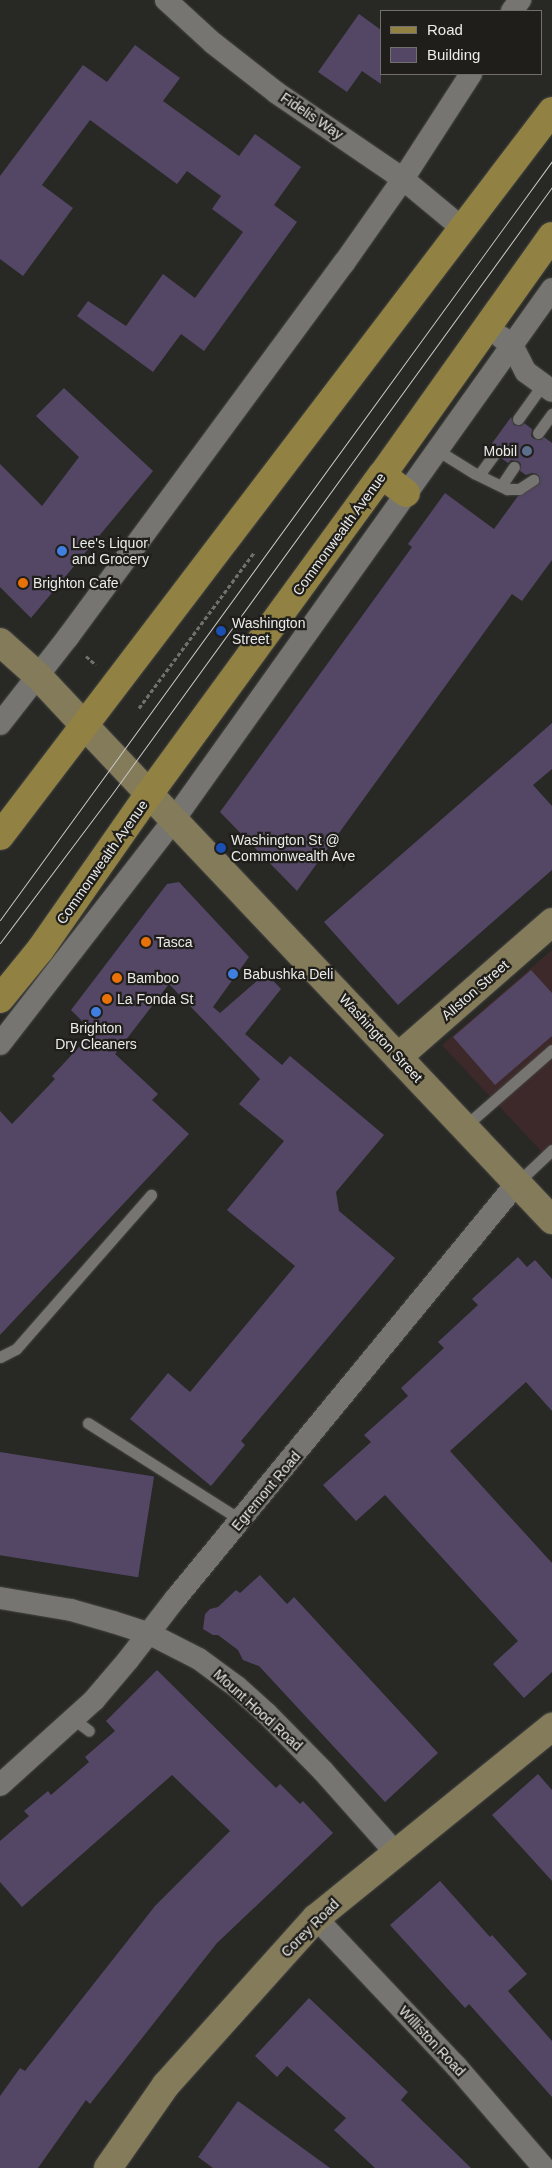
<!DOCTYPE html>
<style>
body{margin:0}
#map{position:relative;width:552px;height:2168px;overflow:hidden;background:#282825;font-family:Arial,sans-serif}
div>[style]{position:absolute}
.commercial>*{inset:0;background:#3d2929}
.building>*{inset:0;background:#544765;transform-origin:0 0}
.path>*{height:3px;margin-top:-1.5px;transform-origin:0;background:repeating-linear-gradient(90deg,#70706e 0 4px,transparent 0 6.5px)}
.roads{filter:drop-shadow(0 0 1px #454543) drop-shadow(0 0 1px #454543)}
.lane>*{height:11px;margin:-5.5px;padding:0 5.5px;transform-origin:5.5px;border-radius:5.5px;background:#767572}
.street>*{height:22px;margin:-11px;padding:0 11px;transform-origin:11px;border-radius:11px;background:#767572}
.secondary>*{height:28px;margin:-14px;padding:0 14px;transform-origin:14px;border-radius:14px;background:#847b5a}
.primary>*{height:28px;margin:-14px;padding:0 14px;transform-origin:14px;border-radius:14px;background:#918243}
.tram>*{height:1px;margin:-0.5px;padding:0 0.5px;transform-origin:0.5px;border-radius:0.5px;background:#c9c9c6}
.dots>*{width:14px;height:14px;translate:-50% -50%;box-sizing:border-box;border:2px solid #1f1e1b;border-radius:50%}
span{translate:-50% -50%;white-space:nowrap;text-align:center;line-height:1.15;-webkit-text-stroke:4.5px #1f1e1b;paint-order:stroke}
.street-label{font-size:14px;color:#ebebe9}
.poi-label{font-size:14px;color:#ebebe9}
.right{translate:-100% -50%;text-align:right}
.left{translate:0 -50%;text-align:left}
.legend{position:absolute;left:380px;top:10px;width:162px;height:65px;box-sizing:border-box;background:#1f1e1b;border:1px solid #71706d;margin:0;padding:6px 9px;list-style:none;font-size:15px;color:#ebebe9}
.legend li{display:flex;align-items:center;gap:10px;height:25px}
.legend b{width:25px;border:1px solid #71706d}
</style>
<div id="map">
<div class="commercial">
<div style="clip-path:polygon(552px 950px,552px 1163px,442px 1045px)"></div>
</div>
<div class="building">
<div style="clip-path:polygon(359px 14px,381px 30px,381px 84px,362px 71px,347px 92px,318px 72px)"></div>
<div style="clip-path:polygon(135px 45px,180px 78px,163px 101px,239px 156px,255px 134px,301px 167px,274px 205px,297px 222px,204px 351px,181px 334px,153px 372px,77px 316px,88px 301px,126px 326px,163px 274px,195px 298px,243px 232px,212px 209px,221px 196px,187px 171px,177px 184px,90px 120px,42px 185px,73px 208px,23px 276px,0 259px,0 176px,83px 65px,107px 82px)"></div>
<div style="clip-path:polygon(64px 388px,153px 471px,31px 618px,0 587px,0 464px,42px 506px,79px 457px,36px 416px)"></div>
<div style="clip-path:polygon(511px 417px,514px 425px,521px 426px,524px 423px,532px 429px,531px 436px,534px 439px,541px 440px,544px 437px,552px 443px,552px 560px,522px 601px,512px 594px,297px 891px,220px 812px,412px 547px,408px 544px,445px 493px,494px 529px,518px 496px,539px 484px,540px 479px,537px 474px,532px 473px,526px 475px,520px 471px,521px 464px,518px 461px,511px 460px,508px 463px,501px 458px,502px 450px,499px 447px,492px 446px,488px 449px)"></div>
<div style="clip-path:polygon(552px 723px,552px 769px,533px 785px,552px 806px,552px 870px,398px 1005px,324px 922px)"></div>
<div style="clip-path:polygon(179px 882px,249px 957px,213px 1007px,220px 1013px,266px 973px,281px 989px,245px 1034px,282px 1065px,290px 1056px,384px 1135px,336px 1192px,339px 1211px,395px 1258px,241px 1441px,245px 1445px,211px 1486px,130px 1419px,168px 1373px,190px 1392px,295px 1266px,227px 1210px,284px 1141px,239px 1104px,260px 1079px,169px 984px,115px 1054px,158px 1094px,152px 1100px,189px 1134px,0 1335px,0 1111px,12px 1124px,55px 1079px,52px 1076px,93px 1032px,71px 1010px,167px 884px)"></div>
<div style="clip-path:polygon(531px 970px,552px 993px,552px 1036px,495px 1085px,453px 1037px)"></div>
<div style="clip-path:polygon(518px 1257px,527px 1267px,535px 1260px,552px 1279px,552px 1411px,526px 1382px,450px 1451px,552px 1563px,552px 1672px,524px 1698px,493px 1664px,518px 1641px,385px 1495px,356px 1521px,323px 1485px,371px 1442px,364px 1435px,408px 1396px,401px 1388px,444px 1348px,438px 1342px,478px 1305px,472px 1299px)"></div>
<div style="left:0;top:1452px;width:156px;height:102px;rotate:9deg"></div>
<div style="clip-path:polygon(260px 1575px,287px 1604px,294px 1597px,438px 1753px,385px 1802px,259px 1666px,243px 1660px,238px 1650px,218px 1635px,213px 1635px,203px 1629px,205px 1614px,210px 1609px,218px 1607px,236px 1590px,240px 1593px)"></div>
<div style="clip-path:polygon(157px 1670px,276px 1788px,280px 1784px,300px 1804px,303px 1801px,333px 1833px,217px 1943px,90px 2104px,86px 2100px,38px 2168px,0 2168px,0 2096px,20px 2068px,25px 2071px,155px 1906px,230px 1831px,172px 1775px,22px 1907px,0 1882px,0 1841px,29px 1816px,24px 1811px,48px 1791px,51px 1795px,89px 1762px,85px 1757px,115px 1731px,106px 1721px)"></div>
<div style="clip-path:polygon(538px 1774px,552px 1790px,552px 1881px,492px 1815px)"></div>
<div style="clip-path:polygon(440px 1881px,490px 1937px,492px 1935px,527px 1974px,508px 1991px,552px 2041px,552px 2097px,469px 2004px,465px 2008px,390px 1925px)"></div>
<div style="clip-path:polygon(309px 1998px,408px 2092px,401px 2100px,471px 2168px,375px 2168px,334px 2130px,346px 2118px,287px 2066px,277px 2077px,255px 2056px)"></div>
<div style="clip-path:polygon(238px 2101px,330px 2168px,213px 2168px,198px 2157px)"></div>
</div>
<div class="path">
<div style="left:86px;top:656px;width:13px;rotate:42deg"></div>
<div style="left:139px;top:708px;width:195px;rotate:-53.5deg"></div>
</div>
<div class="roads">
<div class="lane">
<div style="left:518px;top:419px;width:43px;rotate:-54.5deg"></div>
<div style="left:538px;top:433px;width:24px;rotate:-54deg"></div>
<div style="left:437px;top:450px;width:44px;rotate:31.9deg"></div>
<div style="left:474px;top:473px;width:37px;rotate:26deg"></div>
<div style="left:507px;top:489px;width:12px"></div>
<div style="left:519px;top:489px;width:17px;rotate:-33deg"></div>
<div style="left:479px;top:475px;width:27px;rotate:-54deg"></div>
<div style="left:501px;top:486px;width:23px;rotate:-56deg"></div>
<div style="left:464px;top:1127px;width:117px;rotate:-41.2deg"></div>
<div style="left:517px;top:1183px;width:48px;rotate:-43.3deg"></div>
<div style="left:0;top:1357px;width:18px;rotate:-27deg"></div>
<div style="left:16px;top:1349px;width:205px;rotate:-48.8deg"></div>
<div style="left:88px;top:1423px;width:181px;rotate:32.4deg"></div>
<div style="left:72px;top:1718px;width:21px;rotate:37deg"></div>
</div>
<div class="street">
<div style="left:166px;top:0;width:64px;rotate:42.5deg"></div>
<div style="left:213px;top:43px;width:81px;rotate:38deg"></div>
<div style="left:277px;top:93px;width:153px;rotate:34.3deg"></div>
<div style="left:403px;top:179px;width:77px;rotate:39.7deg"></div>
<div style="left:512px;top:11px;width:14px;rotate:-54deg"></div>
<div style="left:501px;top:337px;width:14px;rotate:36deg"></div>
<div style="left:512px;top:345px;width:30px;rotate:63deg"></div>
<div style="left:526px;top:372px;width:32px;rotate:36deg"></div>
<div style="left:0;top:724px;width:110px;rotate:-52deg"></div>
<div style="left:68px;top:637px;width:465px;rotate:-53.6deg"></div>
<div style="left:344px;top:263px;width:103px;rotate:-54.9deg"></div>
<div style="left:403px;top:179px;width:125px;rotate:-57.1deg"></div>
<div style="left:0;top:1044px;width:282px;rotate:-52.2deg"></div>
<div style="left:173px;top:821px;width:653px;rotate:-54.53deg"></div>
<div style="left:0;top:1598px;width:72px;rotate:9.6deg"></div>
<div style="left:71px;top:1610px;width:44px;rotate:15.9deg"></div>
<div style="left:113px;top:1622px;width:39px;rotate:18deg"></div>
<div style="left:150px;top:1634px;width:55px;rotate:27deg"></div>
<div style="left:199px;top:1659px;width:47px;rotate:36.4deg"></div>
<div style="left:237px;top:1687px;width:40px;rotate:42deg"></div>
<div style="left:267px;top:1714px;width:80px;rotate:45.5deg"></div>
<div style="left:323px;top:1771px;width:108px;rotate:48.4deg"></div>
<div style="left:0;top:1785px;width:127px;rotate:-42.1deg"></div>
<div style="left:94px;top:1700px;width:52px;rotate:-49.6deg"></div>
<div style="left:128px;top:1660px;width:78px;rotate:-52.3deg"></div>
<div style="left:176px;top:1598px;width:537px;rotate:-50.59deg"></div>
<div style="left:316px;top:1918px;width:204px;rotate:46.6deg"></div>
<div style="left:456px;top:2066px;width:135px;rotate:49.2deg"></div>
</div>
<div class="secondary">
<div style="left:0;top:642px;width:51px;rotate:41.8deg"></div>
<div style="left:38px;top:676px;width:69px;rotate:46.8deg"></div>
<div style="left:85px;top:726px;width:680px;rotate:46.61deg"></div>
<div style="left:398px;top:1057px;width:205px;rotate:-41.2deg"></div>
<div style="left:108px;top:2168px;width:101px;rotate:-55.1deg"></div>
<div style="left:166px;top:2085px;width:224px;rotate:-48.1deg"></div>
<div style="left:316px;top:1918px;width:304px;rotate:-39deg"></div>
</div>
<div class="primary">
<div style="left:382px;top:475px;width:30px;rotate:37deg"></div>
<div style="left:0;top:836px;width:911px;rotate:-52.72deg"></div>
<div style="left:0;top:999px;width:63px;rotate:-50.8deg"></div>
<div style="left:40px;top:950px;width:190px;rotate:-55.1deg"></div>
<div style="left:149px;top:794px;width:395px;rotate:-53.9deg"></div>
<div style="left:382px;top:475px;width:293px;rotate:-54.6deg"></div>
</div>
</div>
<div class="tram">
<div style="left:0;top:920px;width:939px;rotate:-53.97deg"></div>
<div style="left:0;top:943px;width:181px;rotate:-53.1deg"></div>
<div style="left:109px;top:798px;width:755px;rotate:-54.06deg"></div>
</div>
<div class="dots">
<div style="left:527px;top:451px;background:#5c6f8a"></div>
<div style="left:62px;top:551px;background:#3f7fe0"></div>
<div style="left:23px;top:583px;background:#e8710a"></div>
<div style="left:221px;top:631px;background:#1a4fb4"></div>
<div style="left:221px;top:848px;background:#1a4fb4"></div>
<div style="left:146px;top:942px;background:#e8710a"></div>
<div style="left:233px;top:974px;background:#3f7fe0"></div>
<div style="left:117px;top:978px;background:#e8710a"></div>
<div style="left:107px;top:999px;background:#e8710a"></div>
<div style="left:96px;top:1012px;background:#3f7fe0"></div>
</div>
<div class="street-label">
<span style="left:312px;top:116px;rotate:34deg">Fidelis Way</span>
<span style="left:339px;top:534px;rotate:-54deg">Commonwealth Avenue</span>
<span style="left:102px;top:862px;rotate:-55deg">Commonwealth Avenue</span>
<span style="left:475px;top:990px;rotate:-41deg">Allston Street</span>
<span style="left:381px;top:1038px;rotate:47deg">Washington Street</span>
<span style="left:266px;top:1491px;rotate:-50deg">Egremont Road</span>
<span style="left:258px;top:1710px;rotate:42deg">Mount Hood Road</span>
<span style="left:310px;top:1928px;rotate:-45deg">Corey Road</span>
<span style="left:432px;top:2041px;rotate:47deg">Williston Road</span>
</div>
<div class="poi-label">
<span class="right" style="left:517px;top:451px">Mobil</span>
<span class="left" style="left:72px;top:551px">Lee's Liquor<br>and Grocery</span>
<span class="left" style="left:33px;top:583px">Brighton Cafe</span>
<span class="left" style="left:232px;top:631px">Washington<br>Street</span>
<span class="left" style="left:231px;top:848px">Washington St @<br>Commonwealth Ave</span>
<span class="left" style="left:156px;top:942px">Tasca</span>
<span class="left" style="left:243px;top:974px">Babushka Deli</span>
<span class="left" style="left:127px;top:978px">Bamboo</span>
<span class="left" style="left:117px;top:999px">La Fonda St</span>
<span style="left:96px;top:1036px">Brighton<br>Dry Cleaners</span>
</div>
<ul class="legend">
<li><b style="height:6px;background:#918243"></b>Road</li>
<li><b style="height:14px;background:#544765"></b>Building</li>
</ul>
</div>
